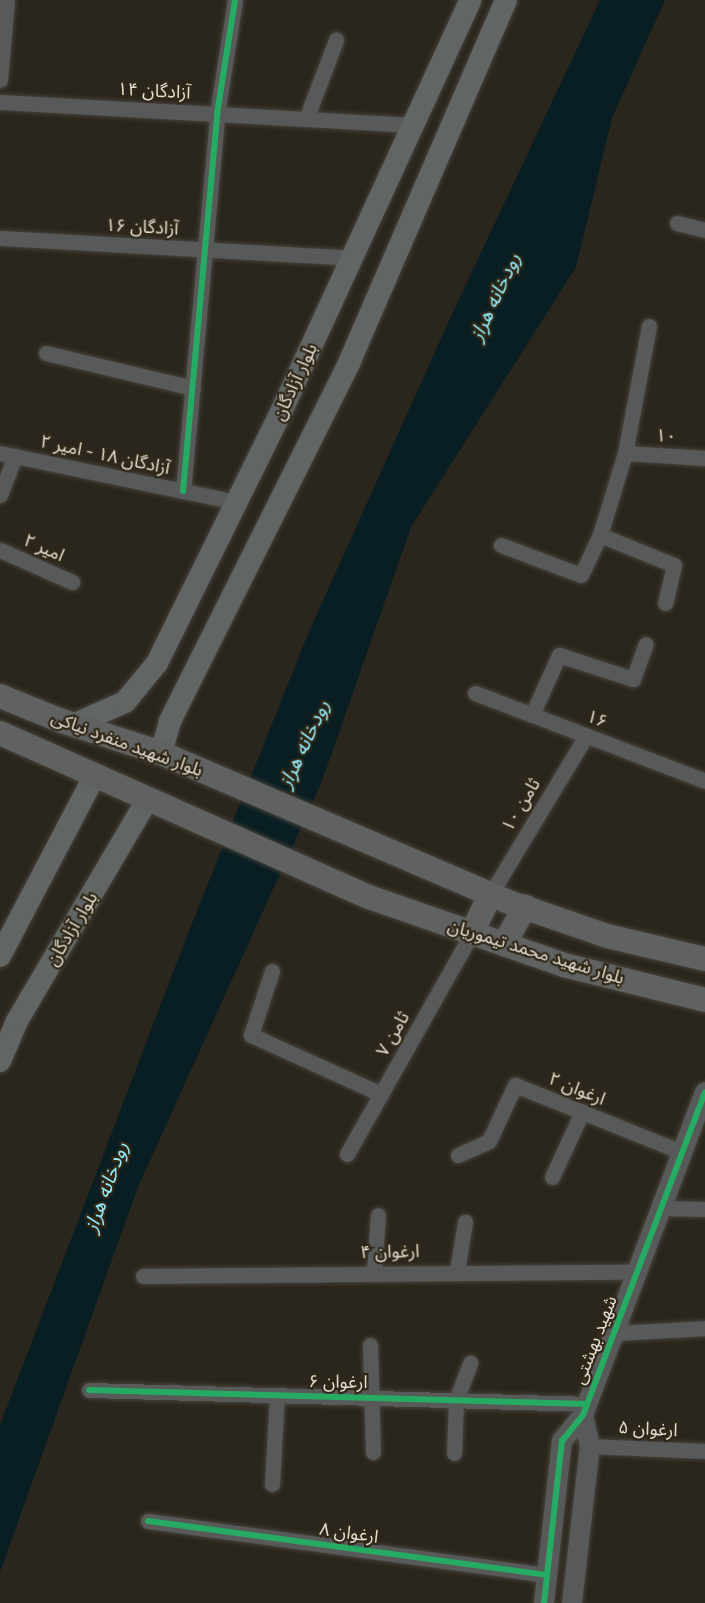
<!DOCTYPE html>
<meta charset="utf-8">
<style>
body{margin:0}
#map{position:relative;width:705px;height:1603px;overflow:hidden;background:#2a261d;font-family:Figtree,"Noto Sans Arabic",sans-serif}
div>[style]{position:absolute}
.water>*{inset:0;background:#081e22}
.roads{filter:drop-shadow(0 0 2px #47423b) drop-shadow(0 0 2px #47423b)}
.minor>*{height:15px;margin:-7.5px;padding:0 7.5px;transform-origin:7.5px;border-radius:7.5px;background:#575a59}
.tertiary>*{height:20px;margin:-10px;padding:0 10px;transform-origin:10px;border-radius:10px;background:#575a59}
.secondary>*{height:22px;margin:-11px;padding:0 11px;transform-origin:11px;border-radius:11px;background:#616564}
.primary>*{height:24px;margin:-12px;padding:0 12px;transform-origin:12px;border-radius:12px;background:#606261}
.cycleway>*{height:6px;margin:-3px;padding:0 3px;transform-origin:3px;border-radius:3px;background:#26ab63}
span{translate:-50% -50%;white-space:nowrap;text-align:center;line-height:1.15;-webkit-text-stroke:4.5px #302817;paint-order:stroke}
.street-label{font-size:18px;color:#e3ddd3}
.water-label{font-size:20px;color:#92eafa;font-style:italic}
</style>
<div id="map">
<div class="water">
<div style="clip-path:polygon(600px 0,665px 0,612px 118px,576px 267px,411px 527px,322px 781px,138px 1187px,0 1572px,0 1425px,185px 941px,308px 634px,452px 314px)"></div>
</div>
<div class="roads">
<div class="minor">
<div style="left:0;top:80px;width:80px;rotate:-85deg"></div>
<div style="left:0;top:102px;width:415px;rotate:3.2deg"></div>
<div style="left:306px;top:119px;width:85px;rotate:-69.2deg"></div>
<div style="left:677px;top:223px;width:29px;rotate:14deg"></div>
<div style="left:0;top:238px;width:354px;rotate:3.2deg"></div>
<div style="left:649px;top:326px;width:129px;rotate:100.7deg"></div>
<div style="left:625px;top:453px;width:86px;rotate:107deg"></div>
<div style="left:600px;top:535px;width:80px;rotate:22.1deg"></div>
<div style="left:674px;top:565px;width:39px;rotate:103deg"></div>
<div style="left:46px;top:353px;width:151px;rotate:13.4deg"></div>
<div style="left:0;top:453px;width:242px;rotate:11.7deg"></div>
<div style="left:625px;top:453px;width:80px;rotate:3.6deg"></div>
<div style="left:183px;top:491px;width:379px;rotate:-84.8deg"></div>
<div style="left:217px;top:114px;width:115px;rotate:-81deg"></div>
<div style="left:0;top:495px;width:42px;rotate:-69deg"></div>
<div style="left:501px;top:545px;width:85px;rotate:20.6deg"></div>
<div style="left:581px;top:575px;width:44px;rotate:-64.6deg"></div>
<div style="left:0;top:550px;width:79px;rotate:24deg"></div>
<div style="left:475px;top:693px;width:246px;rotate:20.9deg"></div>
<div style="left:532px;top:715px;width:66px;rotate:-65.8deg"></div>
<div style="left:559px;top:655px;width:78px;rotate:18deg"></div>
<div style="left:633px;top:679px;width:37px;rotate:-70deg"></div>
<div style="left:490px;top:895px;width:186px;rotate:-58.9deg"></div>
<div style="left:272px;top:971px;width:67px;rotate:108.2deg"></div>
<div style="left:251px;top:1035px;width:143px;rotate:24.4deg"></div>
<div style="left:347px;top:1154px;width:254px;rotate:-60.5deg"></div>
<div style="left:458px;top:1155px;width:34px;rotate:-24deg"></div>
<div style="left:489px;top:1141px;width:62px;rotate:-65.1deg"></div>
<div style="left:515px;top:1085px;width:180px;rotate:21.9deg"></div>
<div style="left:552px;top:1177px;width:72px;rotate:-65.2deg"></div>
<div style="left:661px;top:1208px;width:44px;rotate:1.3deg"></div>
<div style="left:457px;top:1271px;width:50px;rotate:-80.7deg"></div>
<div style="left:374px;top:1272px;width:57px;rotate:-86deg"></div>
<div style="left:143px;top:1276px;width:494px;rotate:-0.5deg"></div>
<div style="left:614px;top:1333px;width:91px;rotate:-3.1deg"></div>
<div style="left:370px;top:1345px;width:107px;rotate:88.4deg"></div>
<div style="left:89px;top:1390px;width:498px;rotate:1.6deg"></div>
<div style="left:590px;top:1446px;width:115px;rotate:2.5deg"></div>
<div style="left:454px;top:1453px;width:53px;rotate:-87.8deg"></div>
<div style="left:456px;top:1400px;width:40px;rotate:-69deg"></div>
<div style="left:272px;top:1484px;width:89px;rotate:-86.8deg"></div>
<div style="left:148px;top:1521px;width:402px;rotate:7.7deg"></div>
</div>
<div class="tertiary">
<div style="left:544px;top:1603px;width:163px;rotate:-83.7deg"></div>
<div style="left:562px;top:1441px;width:33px;rotate:-51deg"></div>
<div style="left:583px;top:1415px;width:345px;rotate:-69.3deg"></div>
<div style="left:572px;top:1603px;width:158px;rotate:-83.5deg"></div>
<div style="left:590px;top:1446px;width:32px;rotate:-103deg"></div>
</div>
<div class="secondary">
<div style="left:73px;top:725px;width:57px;rotate:-23.9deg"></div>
<div style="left:125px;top:702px;width:50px;rotate:-50.6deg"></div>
<div style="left:157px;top:663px;width:282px;rotate:-63.7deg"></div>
<div style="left:282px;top:410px;width:451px;rotate:-65.3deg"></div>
<div style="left:161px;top:753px;width:33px;rotate:-74deg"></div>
<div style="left:170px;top:721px;width:400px;rotate:-63.4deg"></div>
<div style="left:349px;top:363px;width:395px;rotate:-66.6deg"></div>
<div style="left:0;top:956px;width:204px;rotate:-62.3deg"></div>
<div style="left:0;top:1061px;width:43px;rotate:-67deg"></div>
<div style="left:17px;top:1021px;width:258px;rotate:-59.5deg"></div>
</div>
<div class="primary">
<div style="left:0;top:696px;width:64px;rotate:22.1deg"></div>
<div style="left:59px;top:720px;width:107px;rotate:17.9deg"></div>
<div style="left:161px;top:753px;width:375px;rotate:23.2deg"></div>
<div style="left:506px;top:901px;width:107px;rotate:19.1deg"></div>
<div style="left:607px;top:936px;width:101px;rotate:13.2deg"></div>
<div style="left:0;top:733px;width:404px;rotate:24deg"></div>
<div style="left:369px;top:897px;width:207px;rotate:19.2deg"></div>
<div style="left:564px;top:965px;width:145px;rotate:13.9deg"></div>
<div style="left:472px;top:933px;width:42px;rotate:-64.7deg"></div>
<div style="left:504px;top:944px;width:43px;rotate:-60.4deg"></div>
</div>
</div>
<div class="cycleway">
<div style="left:183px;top:491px;width:379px;rotate:-84.8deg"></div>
<div style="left:217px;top:114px;width:115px;rotate:-81deg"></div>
<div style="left:89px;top:1390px;width:498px;rotate:1.6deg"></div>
<div style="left:148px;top:1521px;width:402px;rotate:7.7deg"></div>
<div style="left:544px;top:1603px;width:163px;rotate:-83.7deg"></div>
<div style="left:562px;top:1441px;width:33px;rotate:-51deg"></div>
<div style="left:583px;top:1415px;width:345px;rotate:-69.3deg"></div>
</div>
<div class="street-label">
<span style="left:154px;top:91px;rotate:3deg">آزادگان ۱۴</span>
<span style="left:142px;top:227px;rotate:3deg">آزادگان ۱۶</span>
<span style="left:295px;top:382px;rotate:-65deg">بلوار آزادگان</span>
<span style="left:666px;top:436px;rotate:3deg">۱۰</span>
<span style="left:105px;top:455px;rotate:12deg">آزادگان ۱۸ - امیر ۲</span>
<span style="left:44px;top:548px;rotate:24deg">امیر ۲</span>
<span style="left:597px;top:719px;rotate:21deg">۱۶</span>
<span style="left:127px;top:744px;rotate:20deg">بلوار شهید منفرد نیاکی</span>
<span style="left:521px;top:805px;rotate:-59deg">ثامن ۱۰</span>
<span style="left:72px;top:929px;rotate:-59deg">بلوار آزادگان</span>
<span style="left:536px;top:952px;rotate:17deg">بلوار شهید محمد تیموریان</span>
<span style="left:393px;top:1034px;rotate:-60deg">ثامن ۷</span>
<span style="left:577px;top:1089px;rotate:22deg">ارغوان ۲</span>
<span style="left:390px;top:1252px;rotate:-1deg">ارغوان ۴</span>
<span style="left:595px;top:1340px;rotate:-69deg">شهید بهشتی</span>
<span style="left:338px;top:1382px;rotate:1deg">ارغوان ۶</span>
<span style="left:648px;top:1429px;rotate:3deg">ارغوان ۵</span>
<span style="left:349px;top:1533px;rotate:8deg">ارغوان ۸</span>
</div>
<div class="water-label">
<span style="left:495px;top:297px;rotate:-65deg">رودخانه هراز</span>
<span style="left:304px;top:744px;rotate:-65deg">رودخانه هراز</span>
<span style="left:106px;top:1187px;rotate:-70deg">رودخانه هراز</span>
</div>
</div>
